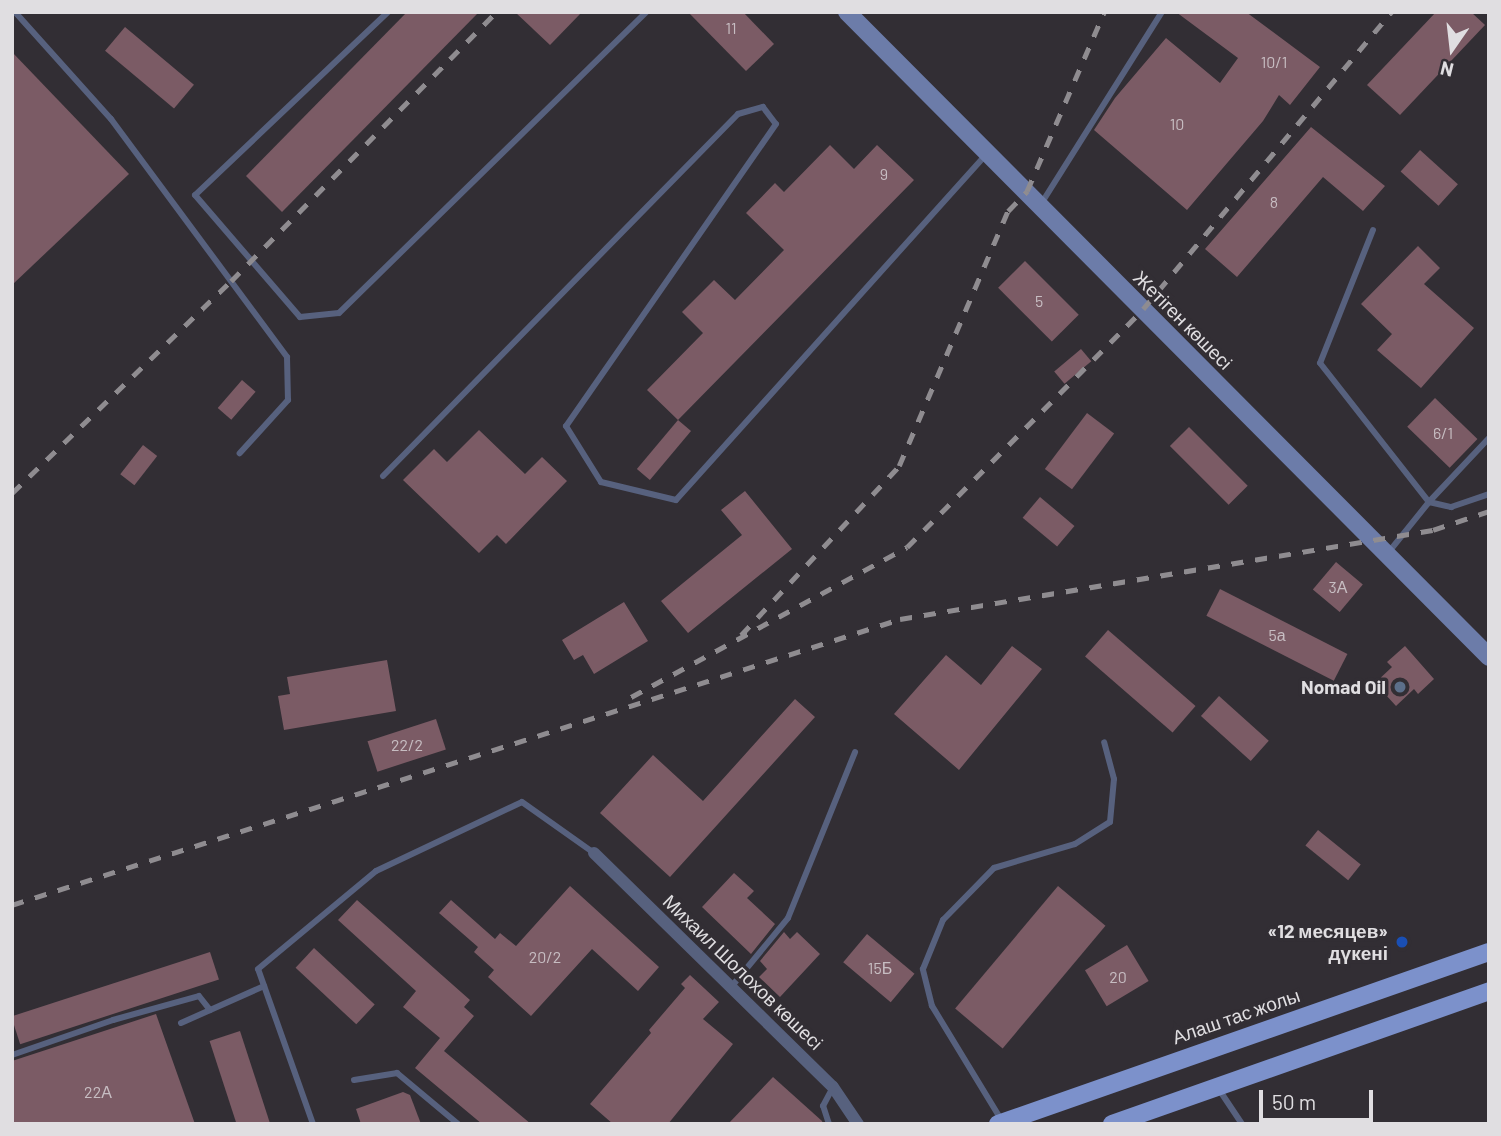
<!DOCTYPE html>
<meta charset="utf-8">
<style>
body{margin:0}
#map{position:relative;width:1501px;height:1136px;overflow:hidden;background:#322e34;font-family:Barlow,sans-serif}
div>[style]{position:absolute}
.building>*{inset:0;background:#7b5b65;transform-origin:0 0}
.lane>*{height:6px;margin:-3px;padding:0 3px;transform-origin:3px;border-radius:3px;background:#57617e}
.street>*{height:12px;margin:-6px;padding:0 6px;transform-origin:6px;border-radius:6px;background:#57617e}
.secondary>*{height:18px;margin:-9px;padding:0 9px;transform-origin:9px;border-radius:9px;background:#6c7ca9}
.primary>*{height:18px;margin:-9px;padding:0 9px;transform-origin:9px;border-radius:9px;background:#7c91cb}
.rail>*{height:4.5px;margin-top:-2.25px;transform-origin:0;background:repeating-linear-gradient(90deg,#8f8c90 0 12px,transparent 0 24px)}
.dots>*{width:19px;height:19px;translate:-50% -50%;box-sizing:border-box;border:4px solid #322e34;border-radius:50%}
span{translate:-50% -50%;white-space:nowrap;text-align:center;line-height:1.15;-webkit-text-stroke:7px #322e34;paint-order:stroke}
.number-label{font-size:16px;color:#c7bdc2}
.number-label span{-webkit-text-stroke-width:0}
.street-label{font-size:19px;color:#e0dee1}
.poi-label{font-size:19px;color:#e0dee1;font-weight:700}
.right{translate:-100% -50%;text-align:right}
.frame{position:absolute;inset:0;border:14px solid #e0dee1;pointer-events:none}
.north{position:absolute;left:1417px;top:14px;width:70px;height:70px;-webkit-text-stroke:5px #322e34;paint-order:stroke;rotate:194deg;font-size:19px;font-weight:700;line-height:28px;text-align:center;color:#e0dee1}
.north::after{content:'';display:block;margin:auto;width:24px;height:32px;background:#e0dee1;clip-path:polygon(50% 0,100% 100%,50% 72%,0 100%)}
.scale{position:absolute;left:1259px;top:1090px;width:114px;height:32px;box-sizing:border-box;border:4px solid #e0dee1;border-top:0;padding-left:9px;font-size:21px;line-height:24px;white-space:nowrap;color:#e0dee1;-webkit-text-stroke:5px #322e34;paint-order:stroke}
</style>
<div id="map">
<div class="building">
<div style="clip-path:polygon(407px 12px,479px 12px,282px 212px,246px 176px)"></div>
<div style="clip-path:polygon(515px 12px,582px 12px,550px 45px)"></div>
<div style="clip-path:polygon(688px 12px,743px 12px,774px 44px,746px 71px)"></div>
<div style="clip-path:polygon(1176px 12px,1246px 12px,1320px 67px,1290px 105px,1279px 95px,1263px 121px,1187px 210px,1094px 130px,1115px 98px,1166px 38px,1220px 83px,1238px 58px)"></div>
<div style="clip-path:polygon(1436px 12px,1471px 12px,1485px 25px,1400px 115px,1367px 85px)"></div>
<div style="left:125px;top:27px;width:90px;height:31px;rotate:40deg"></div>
<div style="clip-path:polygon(12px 52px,129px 174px,12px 285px)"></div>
<div style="clip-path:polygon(1311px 127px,1385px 186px,1363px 211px,1323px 177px,1237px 277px,1205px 249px)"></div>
<div style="clip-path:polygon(830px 145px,854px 169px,877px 145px,914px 180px,678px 420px,647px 390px,703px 333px,682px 312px,714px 280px,735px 300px,784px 250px,746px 213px,775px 183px,784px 192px)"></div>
<div style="left:1420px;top:150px;width:51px;height:29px;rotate:42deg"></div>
<div style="clip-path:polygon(1418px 246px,1440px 268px,1424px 284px,1474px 328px,1421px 388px,1377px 350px,1392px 334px,1361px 304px)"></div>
<div style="left:1025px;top:261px;width:76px;height:38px;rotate:45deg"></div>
<div style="left:1081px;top:349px;width:16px;height:35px;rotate:50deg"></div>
<div style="left:242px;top:380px;width:18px;height:37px;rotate:41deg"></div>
<div style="left:1435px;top:398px;width:59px;height:40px;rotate:44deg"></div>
<div style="left:1087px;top:413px;width:34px;height:70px;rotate:37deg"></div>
<div style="left:678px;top:420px;width:17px;height:64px;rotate:40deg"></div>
<div style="left:1189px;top:427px;width:83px;height:27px;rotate:45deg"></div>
<div style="clip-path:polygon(479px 430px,525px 474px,542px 457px,567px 481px,506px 544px,497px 535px,479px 553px,403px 480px,434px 449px,447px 462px)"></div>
<div style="left:143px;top:445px;width:18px;height:37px;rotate:38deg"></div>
<div style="clip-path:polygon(745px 491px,792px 549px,688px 633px,661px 601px,742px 535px,721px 510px)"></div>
<div style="left:1040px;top:497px;width:45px;height:27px;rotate:40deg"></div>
<div style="left:1336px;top:562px;width:35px;height:36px;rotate:40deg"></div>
<div style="left:1220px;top:589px;width:143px;height:30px;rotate:27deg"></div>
<div style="clip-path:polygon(624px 602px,648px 641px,594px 674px,583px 655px,574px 660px,562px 640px)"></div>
<div style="left:1108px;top:630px;width:116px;height:35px;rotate:41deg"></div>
<div style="clip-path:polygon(1012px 646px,1042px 669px,959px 770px,894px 714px,946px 655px,981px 685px)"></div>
<div style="clip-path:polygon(1405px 646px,1434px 679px,1418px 694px,1414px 689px,1396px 706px,1375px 683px,1392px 667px,1387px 662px)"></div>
<div style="clip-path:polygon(387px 660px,396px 711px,284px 730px,278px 696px,290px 694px,287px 677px)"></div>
<div style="left:1219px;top:696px;width:67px;height:27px;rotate:42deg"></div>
<div style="clip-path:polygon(795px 699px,815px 717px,670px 877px,600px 813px,653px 755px,703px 801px)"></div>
<div style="left:436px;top:719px;width:32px;height:72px;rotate:72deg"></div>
<div style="left:1318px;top:830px;width:55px;height:20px;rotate:39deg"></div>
<div style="clip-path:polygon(734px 873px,754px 891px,747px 898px,775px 924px,751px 954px,702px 907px)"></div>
<div style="clip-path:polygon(570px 886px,659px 967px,638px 991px,592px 949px,531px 1016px,488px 977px,494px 970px,474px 952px,478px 947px,439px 913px,451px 900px,495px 939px,500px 933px,516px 946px)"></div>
<div style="left:1058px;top:886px;width:62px;height:160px;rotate:40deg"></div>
<div style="clip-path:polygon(357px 900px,470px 1000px,464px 1007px,474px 1016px,444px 1051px,531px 1124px,482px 1124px,415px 1068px,440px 1038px,403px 1007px,416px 991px,338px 920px)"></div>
<div style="clip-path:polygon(784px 932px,790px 939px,797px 932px,820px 954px,780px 997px,759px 977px,767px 969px,760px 961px)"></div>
<div style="left:867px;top:934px;width:62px;height:37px;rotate:40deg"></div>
<div style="left:1127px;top:945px;width:42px;height:49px;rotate:59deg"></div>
<div style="left:314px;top:948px;width:83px;height:27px;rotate:43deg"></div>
<div style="left:210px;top:952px;width:29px;height:209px;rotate:72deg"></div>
<div style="clip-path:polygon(690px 975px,719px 1002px,703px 1019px,733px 1044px,668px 1124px,613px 1124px,590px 1104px,651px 1033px,649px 1030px,685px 988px,681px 984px)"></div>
<div style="clip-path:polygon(156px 1014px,195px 1124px,12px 1124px,12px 1061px)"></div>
<div style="left:240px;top:1031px;width:98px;height:32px;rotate:72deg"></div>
<div style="clip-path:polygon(773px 1077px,822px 1121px,823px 1124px,728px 1124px)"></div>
<div style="clip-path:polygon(403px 1092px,410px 1095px,421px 1124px,361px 1124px,356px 1109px)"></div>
</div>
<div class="lane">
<div style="left:15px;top:12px;width:144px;rotate:48.1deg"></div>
<div style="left:111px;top:119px;width:296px;rotate:53.5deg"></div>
<div style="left:287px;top:357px;width:43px;rotate:88.7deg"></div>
<div style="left:288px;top:400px;width:72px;rotate:132.2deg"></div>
<div style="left:388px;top:12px;width:266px;rotate:136.5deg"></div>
<div style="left:195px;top:195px;width:161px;rotate:49.3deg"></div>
<div style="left:300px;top:317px;width:39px;rotate:-6deg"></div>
<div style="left:339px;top:313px;width:430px;rotate:-44.4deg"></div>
<div style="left:1041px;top:204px;width:227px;rotate:-57.8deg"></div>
<div style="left:1373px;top:230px;width:143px;rotate:111.7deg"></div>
<div style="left:1320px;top:363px;width:177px;rotate:51.9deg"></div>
<div style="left:1429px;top:502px;width:65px;rotate:128.8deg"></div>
<div style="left:1489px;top:438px;width:88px;rotate:133.2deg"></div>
<div style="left:1429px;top:502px;width:23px;rotate:13deg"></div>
<div style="left:1451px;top:507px;width:40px;rotate:-18.9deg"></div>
<div style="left:383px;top:476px;width:507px;rotate:-45.56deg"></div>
<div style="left:738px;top:114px;width:26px;rotate:-16deg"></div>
<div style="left:763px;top:107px;width:21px;rotate:53deg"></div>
<div style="left:776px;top:124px;width:368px;rotate:124.8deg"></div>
<div style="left:566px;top:426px;width:66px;rotate:58deg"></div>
<div style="left:601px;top:482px;width:77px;rotate:13.5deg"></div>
<div style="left:676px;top:500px;width:465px;rotate:-48.1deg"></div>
<div style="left:732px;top:986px;width:88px;rotate:-50.5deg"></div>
<div style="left:788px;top:918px;width:179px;rotate:-68deg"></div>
<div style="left:181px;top:1023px;width:91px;rotate:-24deg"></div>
<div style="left:12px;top:1055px;width:107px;rotate:-19.1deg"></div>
<div style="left:113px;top:1020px;width:89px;rotate:-15.6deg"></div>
<div style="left:199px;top:996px;width:18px;rotate:52deg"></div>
<div style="left:354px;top:1080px;width:44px;rotate:-9.2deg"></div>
<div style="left:397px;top:1073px;width:80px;rotate:39.9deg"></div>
<div style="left:1218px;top:1088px;width:43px;rotate:56.3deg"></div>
<div style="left:1002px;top:1121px;width:135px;rotate:-121.3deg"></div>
<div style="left:932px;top:1006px;width:38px;rotate:-104deg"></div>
<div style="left:923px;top:969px;width:53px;rotate:-67.8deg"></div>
<div style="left:943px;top:920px;width:73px;rotate:-45.6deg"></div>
<div style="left:994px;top:868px;width:84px;rotate:-16.5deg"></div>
<div style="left:1075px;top:844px;width:41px;rotate:-32.2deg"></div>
<div style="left:1110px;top:822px;width:43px;rotate:-84.7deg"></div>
<div style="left:1114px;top:779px;width:38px;rotate:-105deg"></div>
<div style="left:313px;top:1124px;width:164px;rotate:-109.5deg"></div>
<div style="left:258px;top:969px;width:153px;rotate:-39.7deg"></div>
<div style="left:376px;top:871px;width:161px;rotate:-25.3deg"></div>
<div style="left:522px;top:802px;width:88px;rotate:35.3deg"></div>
<div style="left:829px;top:1124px;width:19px;rotate:-108deg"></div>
<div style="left:823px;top:1106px;width:21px;rotate:-62deg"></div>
</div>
<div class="street">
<div style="left:594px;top:853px;width:334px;rotate:44.4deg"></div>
<div style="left:833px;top:1087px;width:45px;rotate:56deg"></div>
</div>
<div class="secondary">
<div style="left:847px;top:12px;width:910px;rotate:45.13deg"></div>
</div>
<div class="primary">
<div style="left:998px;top:1124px;width:520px;rotate:-19.31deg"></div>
<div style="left:1112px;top:1124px;width:400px;rotate:-19.4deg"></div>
</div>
<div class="rail">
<div style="left:12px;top:493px;width:305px;rotate:-44.1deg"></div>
<div style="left:231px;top:281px;width:378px;rotate:-45.4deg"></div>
<div style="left:741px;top:635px;width:231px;rotate:-46.9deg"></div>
<div style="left:899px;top:466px;width:277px;rotate:-66.9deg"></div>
<div style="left:1008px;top:211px;width:28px;rotate:-46deg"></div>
<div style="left:1027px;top:191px;width:195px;rotate:-66.7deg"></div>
<div style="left:631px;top:697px;width:314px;rotate:-28.5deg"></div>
<div style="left:907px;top:547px;width:335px;rotate:-45.2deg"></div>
<div style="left:1143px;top:309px;width:387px;rotate:-50.1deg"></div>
<div style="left:12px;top:905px;width:933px;rotate:-17.85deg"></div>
<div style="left:900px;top:619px;width:540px;rotate:-9.48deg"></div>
<div style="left:1433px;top:530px;width:59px;rotate:-18.7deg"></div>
</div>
<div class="dots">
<div style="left:1400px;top:687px;background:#5c6f8a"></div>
<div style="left:1402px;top:942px;background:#1a4fb4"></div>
</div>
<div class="number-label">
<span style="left:731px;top:28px">11</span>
<span style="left:1274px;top:62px">10/1</span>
<span style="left:1177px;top:124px">10</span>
<span style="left:884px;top:174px">9</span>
<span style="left:1274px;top:202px">8</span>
<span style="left:1039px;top:301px">5</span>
<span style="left:1443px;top:433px">6/1</span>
<span style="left:1338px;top:587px">3А</span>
<span style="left:1277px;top:635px">5а</span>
<span style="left:407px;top:745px">22/2</span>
<span style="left:545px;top:957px">20/2</span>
<span style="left:880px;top:968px">15Б</span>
<span style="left:1118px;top:977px">20</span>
<span style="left:98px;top:1092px">22А</span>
</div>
<div class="street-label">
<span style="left:1183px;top:320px;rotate:45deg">Жетіген көшесі</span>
<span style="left:743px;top:972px;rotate:44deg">Михаил Шолохов көшесі</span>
<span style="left:1236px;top:1016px;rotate:-19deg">Алаш тас жолы</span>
</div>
<div class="poi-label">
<span class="right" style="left:1386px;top:687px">Nomad Oil</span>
<span class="right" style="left:1388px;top:942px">«12 месяцев»<br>дүкені</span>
</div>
<div class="frame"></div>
<div class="north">N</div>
<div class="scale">50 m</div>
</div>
